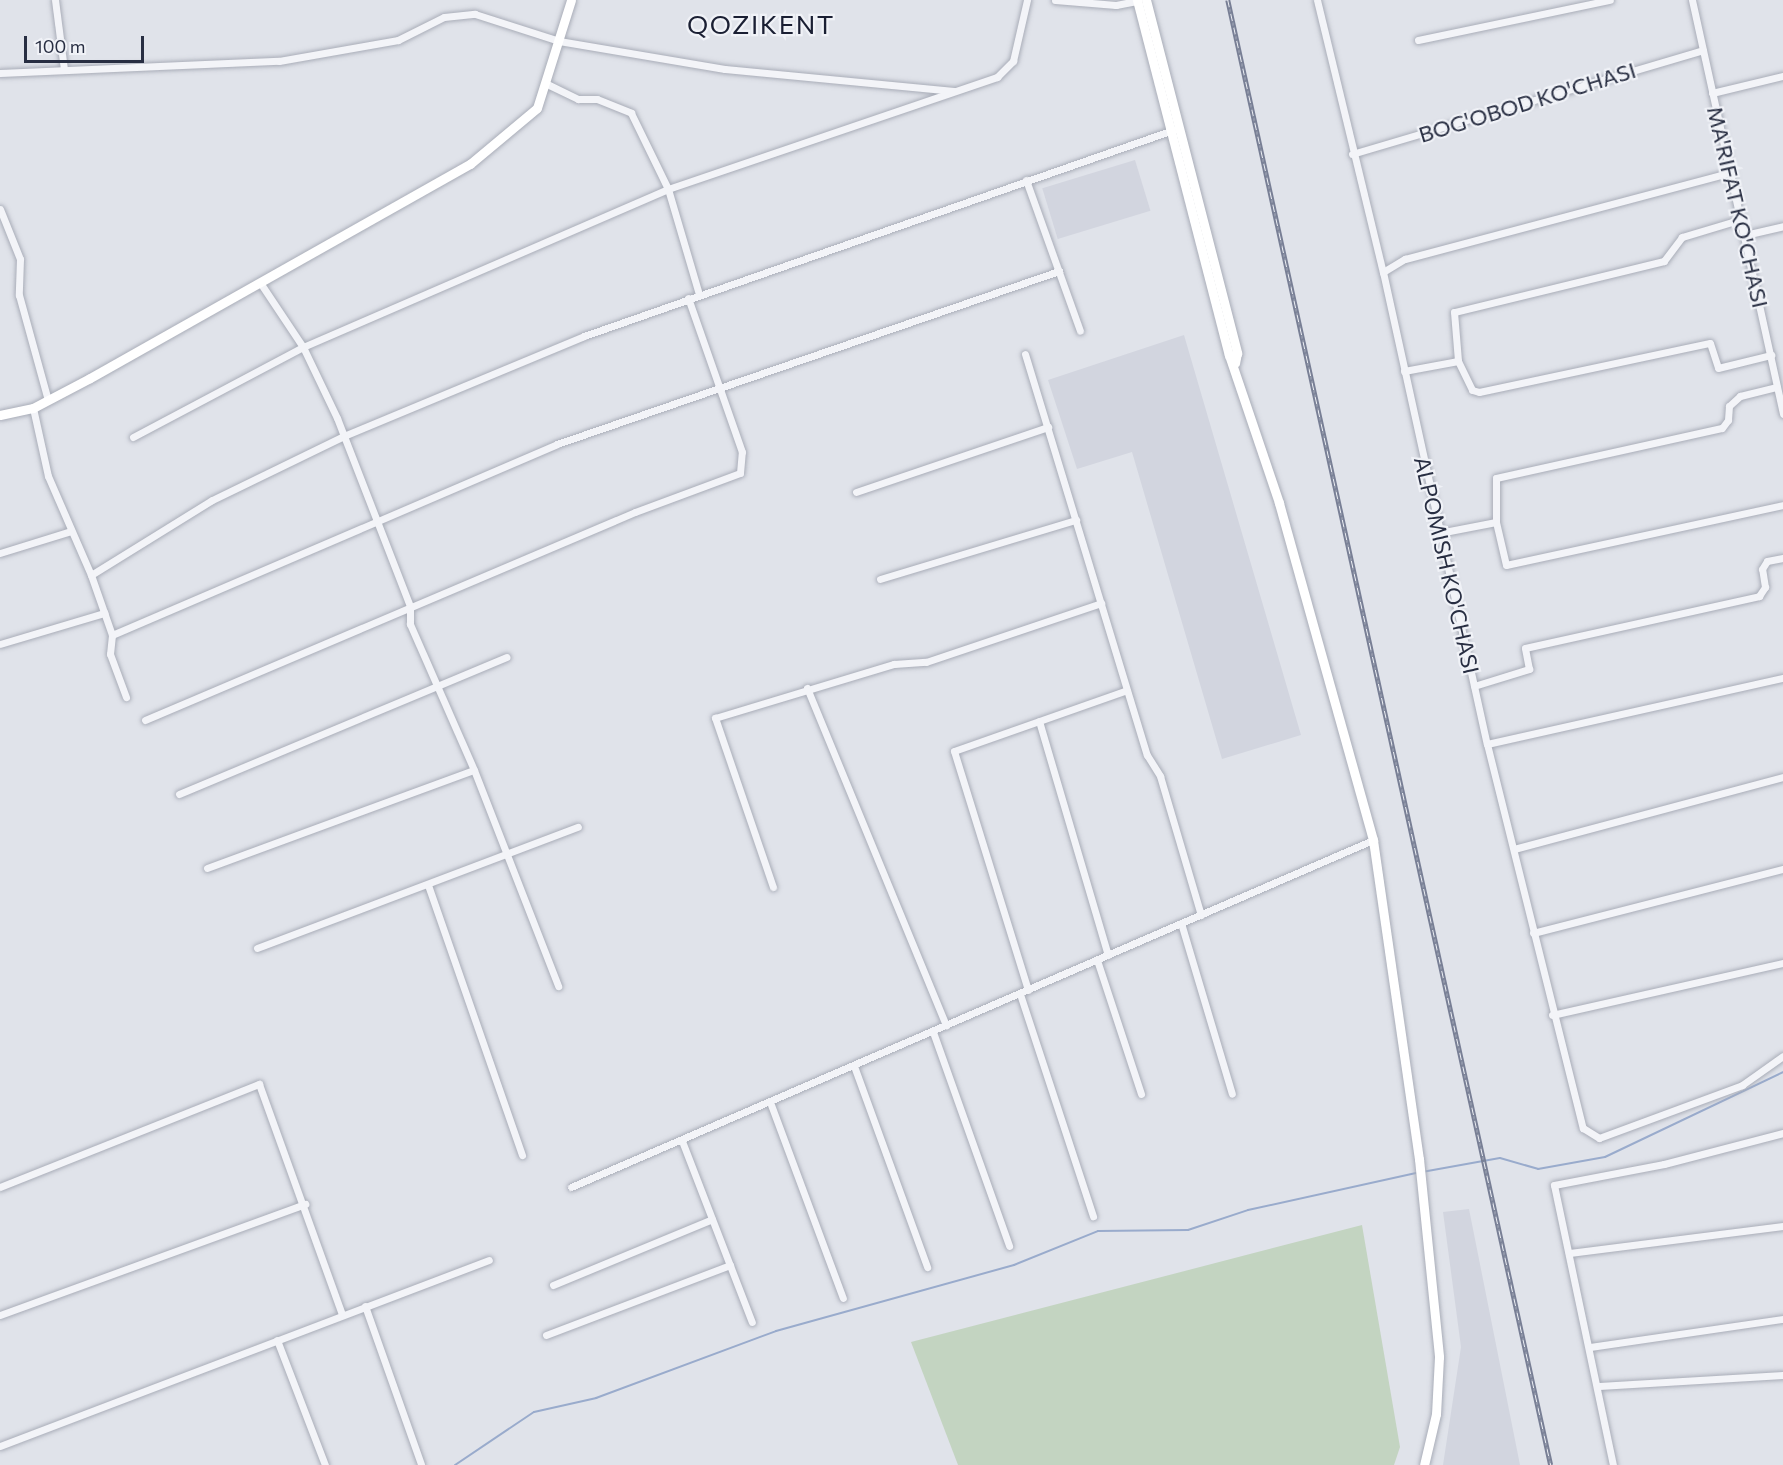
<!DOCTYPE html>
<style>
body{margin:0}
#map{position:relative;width:1783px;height:1465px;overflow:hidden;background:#e0e3ea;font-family:Commissioner,sans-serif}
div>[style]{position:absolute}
.built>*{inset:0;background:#d2d5df;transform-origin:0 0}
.green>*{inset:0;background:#c3d4c1}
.stream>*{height:2px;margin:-1px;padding:0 1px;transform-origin:1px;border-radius:1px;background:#99abcc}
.roads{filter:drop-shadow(0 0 2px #a9adb8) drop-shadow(0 0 2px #a9adb8)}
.street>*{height:7px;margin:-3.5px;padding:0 3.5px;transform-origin:3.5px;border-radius:3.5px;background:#f3f4f8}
.secondary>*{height:9px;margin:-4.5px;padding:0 4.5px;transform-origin:4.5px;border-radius:4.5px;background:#fff}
.rail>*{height:4.5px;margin-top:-2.25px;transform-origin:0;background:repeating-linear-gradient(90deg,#f0f2f7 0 7px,#787f95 0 14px);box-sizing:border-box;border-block:2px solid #787f95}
span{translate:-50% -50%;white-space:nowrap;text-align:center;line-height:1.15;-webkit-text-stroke:4.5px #f0f2f7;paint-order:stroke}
.street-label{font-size:22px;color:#282e42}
.quarter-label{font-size:26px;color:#1a1f33;letter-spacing:1.5px}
.scale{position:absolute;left:24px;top:36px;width:120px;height:27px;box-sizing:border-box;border:3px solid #282e42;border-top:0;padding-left:8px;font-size:18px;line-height:21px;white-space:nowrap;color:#282e42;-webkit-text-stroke:4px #f0f2f7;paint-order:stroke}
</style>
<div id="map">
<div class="built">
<div style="left:1135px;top:160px;width:53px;height:97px;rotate:73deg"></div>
<div style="clip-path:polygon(1184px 335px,1301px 735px,1222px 759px,1132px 452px,1077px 469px,1048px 380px)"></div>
<div style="clip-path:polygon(1469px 1209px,1520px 1465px,1443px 1465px,1461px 1347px,1443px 1212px)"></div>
</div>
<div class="green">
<div style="clip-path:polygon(1362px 1225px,1400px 1447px,1394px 1465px,958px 1465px,911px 1342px)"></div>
</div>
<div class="stream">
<div style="left:1422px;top:1172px;width:79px;rotate:-10.2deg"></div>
<div style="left:1500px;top:1158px;width:40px;rotate:16deg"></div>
<div style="left:1538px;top:1169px;width:68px;rotate:-10.2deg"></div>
<div style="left:1605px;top:1157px;width:197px;rotate:-25.5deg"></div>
<div style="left:455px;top:1465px;width:95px;rotate:-33.9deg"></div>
<div style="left:534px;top:1412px;width:64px;rotate:-12.7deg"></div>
<div style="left:596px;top:1398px;width:192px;rotate:-20.4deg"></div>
<div style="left:776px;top:1331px;width:247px;rotate:-15.5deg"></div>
<div style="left:1014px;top:1265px;width:91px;rotate:-22deg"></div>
<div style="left:1098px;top:1231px;width:90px;rotate:-0.6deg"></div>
<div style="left:1188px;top:1230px;width:63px;rotate:-18.4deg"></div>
<div style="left:1248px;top:1210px;width:172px;rotate:-12.4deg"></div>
</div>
<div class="roads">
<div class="street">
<div style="left:55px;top:0;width:70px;rotate:82.6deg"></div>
<div style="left:1055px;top:0;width:61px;rotate:4.7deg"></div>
<div style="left:1116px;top:5px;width:21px;rotate:-11deg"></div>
<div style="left:1317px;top:0;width:280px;rotate:76.4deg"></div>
<div style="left:1383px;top:272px;width:483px;rotate:77.6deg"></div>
<div style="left:1487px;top:744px;width:396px;rotate:76deg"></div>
<div style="left:1583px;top:1128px;width:19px;rotate:32deg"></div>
<div style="left:1599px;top:1138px;width:153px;rotate:-20.3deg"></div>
<div style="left:1742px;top:1085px;width:50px;rotate:-35.3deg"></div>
<div style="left:1692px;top:0;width:424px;rotate:77.6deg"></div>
<div style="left:1418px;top:40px;width:196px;rotate:-11.8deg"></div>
<div style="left:0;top:73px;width:279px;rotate:-2.5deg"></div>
<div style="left:279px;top:61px;width:121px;rotate:-10deg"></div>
<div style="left:398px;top:40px;width:51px;rotate:-26.6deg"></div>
<div style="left:444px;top:17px;width:31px;rotate:-6deg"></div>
<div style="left:475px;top:14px;width:88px;rotate:17.8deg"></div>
<div style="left:559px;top:41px;width:168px;rotate:9.6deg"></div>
<div style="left:725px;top:69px;width:230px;rotate:5.5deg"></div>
<div style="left:545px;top:83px;width:37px;rotate:26deg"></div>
<div style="left:578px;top:99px;width:19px"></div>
<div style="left:597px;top:99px;width:37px;rotate:22deg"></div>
<div style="left:631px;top:113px;width:85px;rotate:64deg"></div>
<div style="left:668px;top:189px;width:109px;rotate:73.6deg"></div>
<div style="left:1712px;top:93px;width:73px;rotate:-13.5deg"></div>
<div style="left:1352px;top:154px;width:366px;rotate:-16.5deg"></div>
<div style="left:1026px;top:180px;width:160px;rotate:70.3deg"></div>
<div style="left:0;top:209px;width:54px;rotate:68.2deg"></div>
<div style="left:20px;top:259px;width:36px;rotate:92deg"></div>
<div style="left:19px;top:295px;width:109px;rotate:74.6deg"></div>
<div style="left:1742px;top:219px;width:63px;rotate:163.3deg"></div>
<div style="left:1682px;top:237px;width:30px;rotate:127deg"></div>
<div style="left:1664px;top:261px;width:216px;rotate:166.3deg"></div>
<div style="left:1454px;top:312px;width:49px;rotate:85.3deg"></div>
<div style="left:1458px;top:361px;width:32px;rotate:64deg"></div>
<div style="left:1472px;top:390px;width:7px;rotate:16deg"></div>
<div style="left:1479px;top:392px;width:236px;rotate:-12deg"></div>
<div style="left:1710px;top:343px;width:26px;rotate:72deg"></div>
<div style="left:1718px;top:368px;width:55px;rotate:-13.8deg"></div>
<div style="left:1745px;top:235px;width:39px;rotate:-13deg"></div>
<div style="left:1383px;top:272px;width:26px;rotate:-31deg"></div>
<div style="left:1405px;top:259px;width:338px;rotate:-14.9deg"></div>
<div style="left:261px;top:284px;width:76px;rotate:56.3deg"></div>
<div style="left:303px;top:347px;width:79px;rotate:64.4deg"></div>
<div style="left:337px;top:418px;width:202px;rotate:68.8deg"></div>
<div style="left:410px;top:606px;width:18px;rotate:90deg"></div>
<div style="left:410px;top:624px;width:159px;rotate:66.3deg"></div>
<div style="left:474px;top:770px;width:232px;rotate:68.7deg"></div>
<div style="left:1025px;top:354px;width:419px;rotate:73.1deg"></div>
<div style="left:1147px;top:755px;width:25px;rotate:58deg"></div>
<div style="left:1160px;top:776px;width:145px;rotate:73.6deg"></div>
<div style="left:1404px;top:371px;width:55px;rotate:-10.5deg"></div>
<div style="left:33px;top:408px;width:70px;rotate:77.6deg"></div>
<div style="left:48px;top:476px;width:108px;rotate:66.5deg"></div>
<div style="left:91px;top:575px;width:64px;rotate:70.7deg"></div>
<div style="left:112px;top:635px;width:19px;rotate:96deg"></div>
<div style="left:110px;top:654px;width:46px;rotate:69.6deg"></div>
<div style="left:133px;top:437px;width:192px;rotate:-27.9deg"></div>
<div style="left:303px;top:347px;width:398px;rotate:-23.4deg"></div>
<div style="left:668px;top:189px;width:348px;rotate:-18.8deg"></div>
<div style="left:997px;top:77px;width:23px;rotate:-45deg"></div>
<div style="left:1013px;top:61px;width:63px;rotate:-77.1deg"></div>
<div style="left:856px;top:492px;width:203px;rotate:-18.7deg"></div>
<div style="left:1496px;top:522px;width:44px;rotate:76.9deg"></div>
<div style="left:1506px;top:565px;width:283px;rotate:-12.2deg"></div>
<div style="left:1439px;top:533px;width:58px;rotate:-10.9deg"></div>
<div style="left:1496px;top:522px;width:44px;rotate:-90deg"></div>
<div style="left:1496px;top:478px;width:231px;rotate:-12.5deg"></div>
<div style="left:1722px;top:428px;width:10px;rotate:-53deg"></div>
<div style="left:1728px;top:420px;width:14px;rotate:-86deg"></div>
<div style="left:1729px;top:406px;width:15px;rotate:-42deg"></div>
<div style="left:1740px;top:396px;width:38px;rotate:-14deg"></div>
<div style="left:0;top:553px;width:74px;rotate:-17.2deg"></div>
<div style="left:91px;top:575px;width:142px;rotate:-31.8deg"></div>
<div style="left:212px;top:500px;width:147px;rotate:-25.9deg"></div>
<div style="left:344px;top:436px;width:260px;rotate:-22.6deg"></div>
<div style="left:584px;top:336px;width:624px;rotate:-19.28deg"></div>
<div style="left:880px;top:579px;width:205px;rotate:-16.8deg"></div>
<div style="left:112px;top:635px;width:484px;rotate:-23.2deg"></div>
<div style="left:557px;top:444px;width:531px;rotate:-19.02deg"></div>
<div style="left:0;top:644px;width:109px;rotate:-16.6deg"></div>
<div style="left:1474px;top:686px;width:58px;rotate:-17.2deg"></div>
<div style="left:1529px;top:669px;width:21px;rotate:-101deg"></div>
<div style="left:1525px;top:648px;width:240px;rotate:-12.5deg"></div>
<div style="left:1759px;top:596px;width:11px;rotate:-56deg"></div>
<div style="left:1765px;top:587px;width:18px;rotate:-99deg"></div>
<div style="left:1762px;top:569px;width:9px;rotate:-58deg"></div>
<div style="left:1767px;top:561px;width:16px;rotate:-11deg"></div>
<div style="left:807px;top:688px;width:365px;rotate:67.6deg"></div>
<div style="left:145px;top:720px;width:532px;rotate:-23deg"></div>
<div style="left:635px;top:512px;width:112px;rotate:-20.4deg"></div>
<div style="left:740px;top:473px;width:21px;rotate:-85deg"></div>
<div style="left:742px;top:452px;width:163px;rotate:-109.3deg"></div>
<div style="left:1039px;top:721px;width:244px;rotate:73.6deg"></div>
<div style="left:1487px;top:744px;width:303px;rotate:-12.6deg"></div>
<div style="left:179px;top:794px;width:355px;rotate:-22.7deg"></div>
<div style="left:1514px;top:849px;width:278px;rotate:-15deg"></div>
<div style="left:207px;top:868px;width:284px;rotate:-20.2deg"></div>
<div style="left:428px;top:885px;width:286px;rotate:70.8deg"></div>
<div style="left:773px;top:887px;width:179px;rotate:-108.9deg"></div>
<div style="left:715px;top:718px;width:187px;rotate:-16.8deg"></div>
<div style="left:894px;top:664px;width:32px;rotate:-4deg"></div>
<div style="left:926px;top:662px;width:185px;rotate:-18.6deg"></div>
<div style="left:1181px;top:923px;width:178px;rotate:73.4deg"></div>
<div style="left:1533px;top:933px;width:258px;rotate:-14.4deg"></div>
<div style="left:257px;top:948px;width:343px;rotate:-20.7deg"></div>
<div style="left:1097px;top:960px;width:141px;rotate:71.8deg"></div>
<div style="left:1028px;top:990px;width:250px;rotate:-107.2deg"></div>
<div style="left:954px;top:751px;width:183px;rotate:-19.4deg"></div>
<div style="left:1020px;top:994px;width:234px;rotate:71.8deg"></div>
<div style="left:1552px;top:1015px;width:237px;rotate:-12.7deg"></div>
<div style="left:933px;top:1032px;width:227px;rotate:70.4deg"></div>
<div style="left:854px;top:1066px;width:214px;rotate:70deg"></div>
<div style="left:770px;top:1102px;width:209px;rotate:69.6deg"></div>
<div style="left:682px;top:1141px;width:194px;rotate:68.9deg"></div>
<div style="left:0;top:1187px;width:279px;rotate:-21.7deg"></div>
<div style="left:259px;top:1084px;width:245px;rotate:70.2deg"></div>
<div style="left:571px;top:1187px;width:874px;rotate:-23.4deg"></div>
<div style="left:1569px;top:1253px;width:216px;rotate:-7.2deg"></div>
<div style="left:553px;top:1285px;width:172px;rotate:-22.5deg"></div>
<div style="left:365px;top:1306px;width:168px;rotate:70.5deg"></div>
<div style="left:0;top:1315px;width:325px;rotate:-20deg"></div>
<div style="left:546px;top:1335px;width:197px;rotate:-20.8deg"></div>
<div style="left:277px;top:1340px;width:134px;rotate:69deg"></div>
<div style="left:1590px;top:1347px;width:195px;rotate:-8.3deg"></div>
<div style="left:1599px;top:1386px;width:184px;rotate:-3.4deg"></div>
<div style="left:0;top:1446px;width:523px;rotate:-20.83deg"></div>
<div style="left:1613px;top:1465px;width:286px;rotate:-101.9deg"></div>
<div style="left:1554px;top:1185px;width:112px;rotate:-10.8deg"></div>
<div style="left:1664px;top:1164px;width:123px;rotate:-14.6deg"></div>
</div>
<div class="secondary">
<div style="left:1137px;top:0;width:367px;rotate:75.5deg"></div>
<div style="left:1229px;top:355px;width:156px;rotate:71.3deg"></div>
<div style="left:1279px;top:503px;width:350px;rotate:74.4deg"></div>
<div style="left:1373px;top:840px;width:322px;rotate:81.8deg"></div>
<div style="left:1419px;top:1159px;width:199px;rotate:84.2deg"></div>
<div style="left:1439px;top:1357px;width:57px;rotate:93deg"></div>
<div style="left:1436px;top:1414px;width:52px;rotate:103.2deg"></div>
<div style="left:1146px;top:0;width:365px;rotate:75.5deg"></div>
<div style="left:1237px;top:353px;width:10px;rotate:101deg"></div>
<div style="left:0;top:415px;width:34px;rotate:-12deg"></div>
<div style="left:33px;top:408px;width:64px;rotate:-27.8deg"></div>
<div style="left:90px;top:378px;width:436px;rotate:-29.4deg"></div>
<div style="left:470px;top:164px;width:87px;rotate:-39.9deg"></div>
<div style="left:537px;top:108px;width:113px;rotate:-72.5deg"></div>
</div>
</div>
<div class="rail">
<div style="left:1228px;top:0;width:1500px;rotate:77.57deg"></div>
</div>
<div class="street-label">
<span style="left:1527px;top:102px;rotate:-17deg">BOG'OBOD KO'CHASI</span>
<span style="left:1738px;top:207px;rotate:77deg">MA'RIFAT KO'CHASI</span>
<span style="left:1447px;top:565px;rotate:77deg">ALPOMISH KO'CHASI</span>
</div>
<div class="quarter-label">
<span style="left:761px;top:24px">QOZIKENT</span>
</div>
<div class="scale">100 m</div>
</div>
